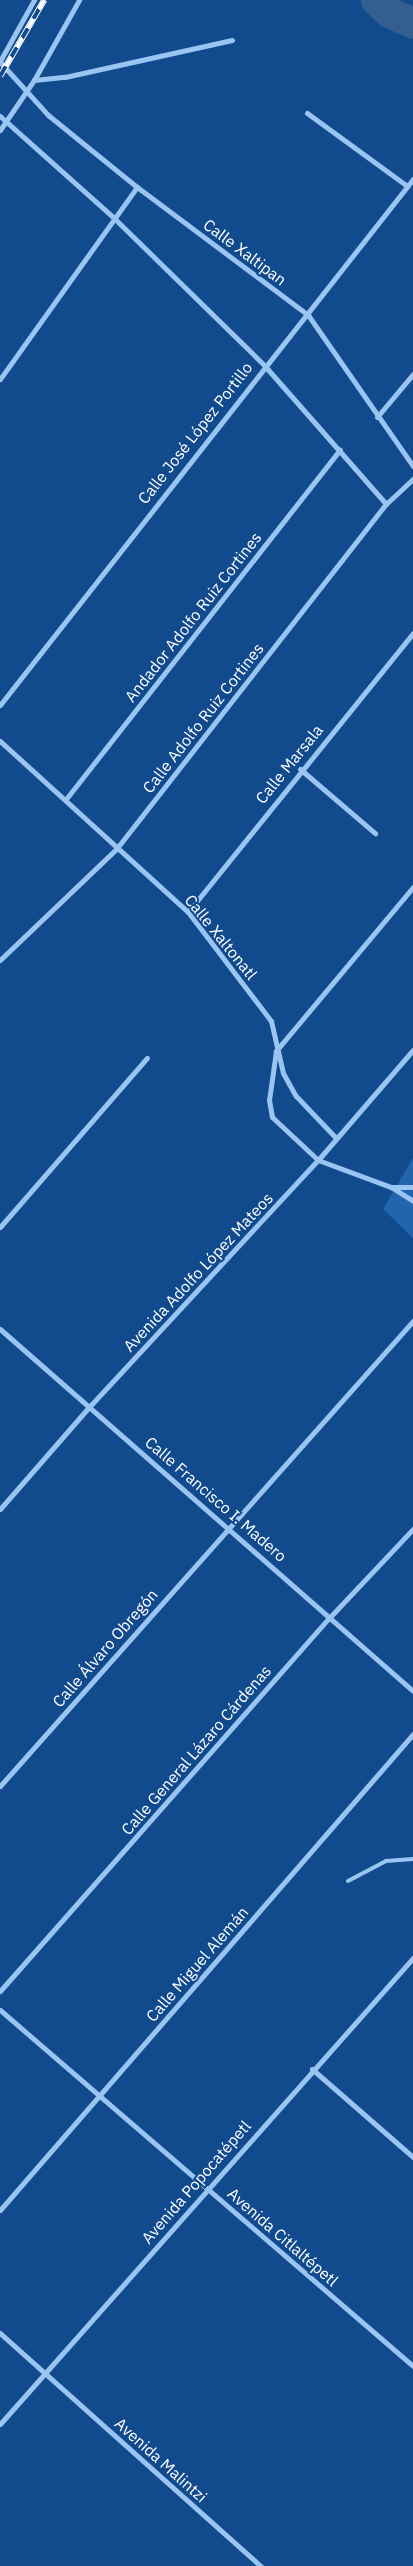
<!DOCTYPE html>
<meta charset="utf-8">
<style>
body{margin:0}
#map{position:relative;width:413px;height:2566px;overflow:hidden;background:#114b8e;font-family:"IBM Plex Sans",sans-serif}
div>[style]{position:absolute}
.green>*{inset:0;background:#2365ad}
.river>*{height:31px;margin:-15.5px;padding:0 15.5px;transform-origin:15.5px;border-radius:15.5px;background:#335e8f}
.lane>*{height:4px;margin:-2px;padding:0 2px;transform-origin:2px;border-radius:2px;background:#9ac4f2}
.street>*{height:5px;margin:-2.5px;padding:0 2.5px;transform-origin:2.5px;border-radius:2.5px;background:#9ac4f2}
.rail>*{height:5.5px;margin-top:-2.75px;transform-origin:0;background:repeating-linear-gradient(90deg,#114b8e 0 11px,#fff 0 22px);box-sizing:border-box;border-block:1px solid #fff}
span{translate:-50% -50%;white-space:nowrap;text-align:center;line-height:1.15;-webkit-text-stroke:4px #114b8e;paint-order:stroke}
.street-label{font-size:16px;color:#fff}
</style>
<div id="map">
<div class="green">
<div style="clip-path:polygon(413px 1158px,413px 1238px,383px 1209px)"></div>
</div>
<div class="river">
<div style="left:376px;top:0;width:18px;rotate:43deg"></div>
<div style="left:389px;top:12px;width:26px;rotate:25deg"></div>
</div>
<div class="lane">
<div style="left:348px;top:1881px;width:43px;rotate:-27.8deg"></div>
<div style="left:386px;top:1861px;width:27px;rotate:-4deg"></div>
</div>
<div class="street">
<div style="left:0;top:61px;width:70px;rotate:-60.9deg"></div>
<div style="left:0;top:62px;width:72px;rotate:47.8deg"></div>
<div style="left:48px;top:115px;width:114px;rotate:39deg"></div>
<div style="left:137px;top:187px;width:214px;rotate:36.8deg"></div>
<div style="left:308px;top:315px;width:184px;rotate:55.2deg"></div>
<div style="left:34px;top:80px;width:31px;rotate:-6deg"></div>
<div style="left:65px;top:77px;width:171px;rotate:-12.5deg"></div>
<div style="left:307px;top:113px;width:124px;rotate:36.1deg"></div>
<div style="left:0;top:116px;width:154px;rotate:41.8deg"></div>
<div style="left:115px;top:219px;width:209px;rotate:44.4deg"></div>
<div style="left:264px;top:365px;width:185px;rotate:48.7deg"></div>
<div style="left:0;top:130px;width:60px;rotate:-55.8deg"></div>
<div style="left:34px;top:80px;width:92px;rotate:-60.6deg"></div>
<div style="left:0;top:379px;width:236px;rotate:-54.5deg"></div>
<div style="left:377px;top:417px;width:56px;rotate:-50.1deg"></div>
<div style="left:0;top:705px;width:669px;rotate:-51.86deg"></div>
<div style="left:0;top:741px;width:254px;rotate:42.3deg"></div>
<div style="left:188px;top:912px;width:137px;rotate:52.7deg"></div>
<div style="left:271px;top:1021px;width:53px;rotate:77deg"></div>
<div style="left:283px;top:1073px;width:26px;rotate:61deg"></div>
<div style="left:296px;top:1096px;width:58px;rotate:46.4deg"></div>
<div style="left:300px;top:769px;width:99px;rotate:40.5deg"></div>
<div style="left:66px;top:799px;width:444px;rotate:-51.9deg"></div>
<div style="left:413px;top:887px;width:214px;rotate:129.9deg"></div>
<div style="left:276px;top:1051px;width:49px;rotate:98.1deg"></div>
<div style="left:269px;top:1100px;width:17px;rotate:80deg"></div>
<div style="left:272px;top:1117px;width:63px;rotate:43.1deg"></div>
<div style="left:318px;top:1160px;width:78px;rotate:20.3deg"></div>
<div style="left:391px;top:1187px;width:26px;rotate:32deg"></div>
<div style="left:188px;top:912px;width:358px;rotate:-51.1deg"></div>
<div style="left:0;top:960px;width:162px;rotate:-43.7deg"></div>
<div style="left:117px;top:848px;width:437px;rotate:-52deg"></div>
<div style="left:386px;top:504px;width:37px;rotate:-43deg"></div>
<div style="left:391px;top:1187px;width:22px"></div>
<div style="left:0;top:1227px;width:224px;rotate:-49deg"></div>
<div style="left:0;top:1329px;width:549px;rotate:41.23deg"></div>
<div style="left:0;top:1509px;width:137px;rotate:-48.9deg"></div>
<div style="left:90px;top:1406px;width:335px;rotate:-47.2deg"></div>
<div style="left:318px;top:1160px;width:145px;rotate:-49.2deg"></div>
<div style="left:0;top:1786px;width:622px;rotate:-48.39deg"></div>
<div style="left:0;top:1991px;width:499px;rotate:-48.6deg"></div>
<div style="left:330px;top:1617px;width:121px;rotate:-46.7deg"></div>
<div style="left:0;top:2010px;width:545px;rotate:40.76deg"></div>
<div style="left:312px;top:2069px;width:134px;rotate:41.1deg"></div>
<div style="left:0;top:2210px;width:630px;rotate:-49.05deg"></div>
<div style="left:0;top:2333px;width:350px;rotate:41.8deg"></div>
<div style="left:0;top:2424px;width:623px;rotate:-48.45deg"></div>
</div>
<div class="rail">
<div style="left:0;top:76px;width:88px;rotate:-59.9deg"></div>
</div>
<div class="street-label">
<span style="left:245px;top:252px;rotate:37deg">Calle Xaltipan</span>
<span style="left:195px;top:433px;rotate:-52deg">Calle José López Portillo</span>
<span style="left:193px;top:617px;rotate:-52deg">Andador Adolfo Ruiz Cortines</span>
<span style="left:203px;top:718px;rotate:-52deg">Calle Adolfo Ruiz Cortines</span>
<span style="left:289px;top:764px;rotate:-51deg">Calle Marsala</span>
<span style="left:221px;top:937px;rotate:51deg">Calle Xaltonatl</span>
<span style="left:198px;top:1272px;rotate:-47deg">Avenida Adolfo López Mateos</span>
<span style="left:216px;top:1499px;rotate:41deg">Calle Francisco I. Madero</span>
<span style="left:105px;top:1648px;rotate:-49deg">Calle Álvaro Obregón</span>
<span style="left:196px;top:1750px;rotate:-49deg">Calle General Lázaro Cárdenas</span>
<span style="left:197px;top:1964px;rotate:-49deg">Calle Miguel Alemán</span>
<span style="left:196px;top:2182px;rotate:-49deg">Avenida Popocatépetl</span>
<span style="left:283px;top:2237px;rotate:41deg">Avenida Citlaltépetl</span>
<span style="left:161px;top:2460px;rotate:42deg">Avenida Malintzi</span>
</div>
</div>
